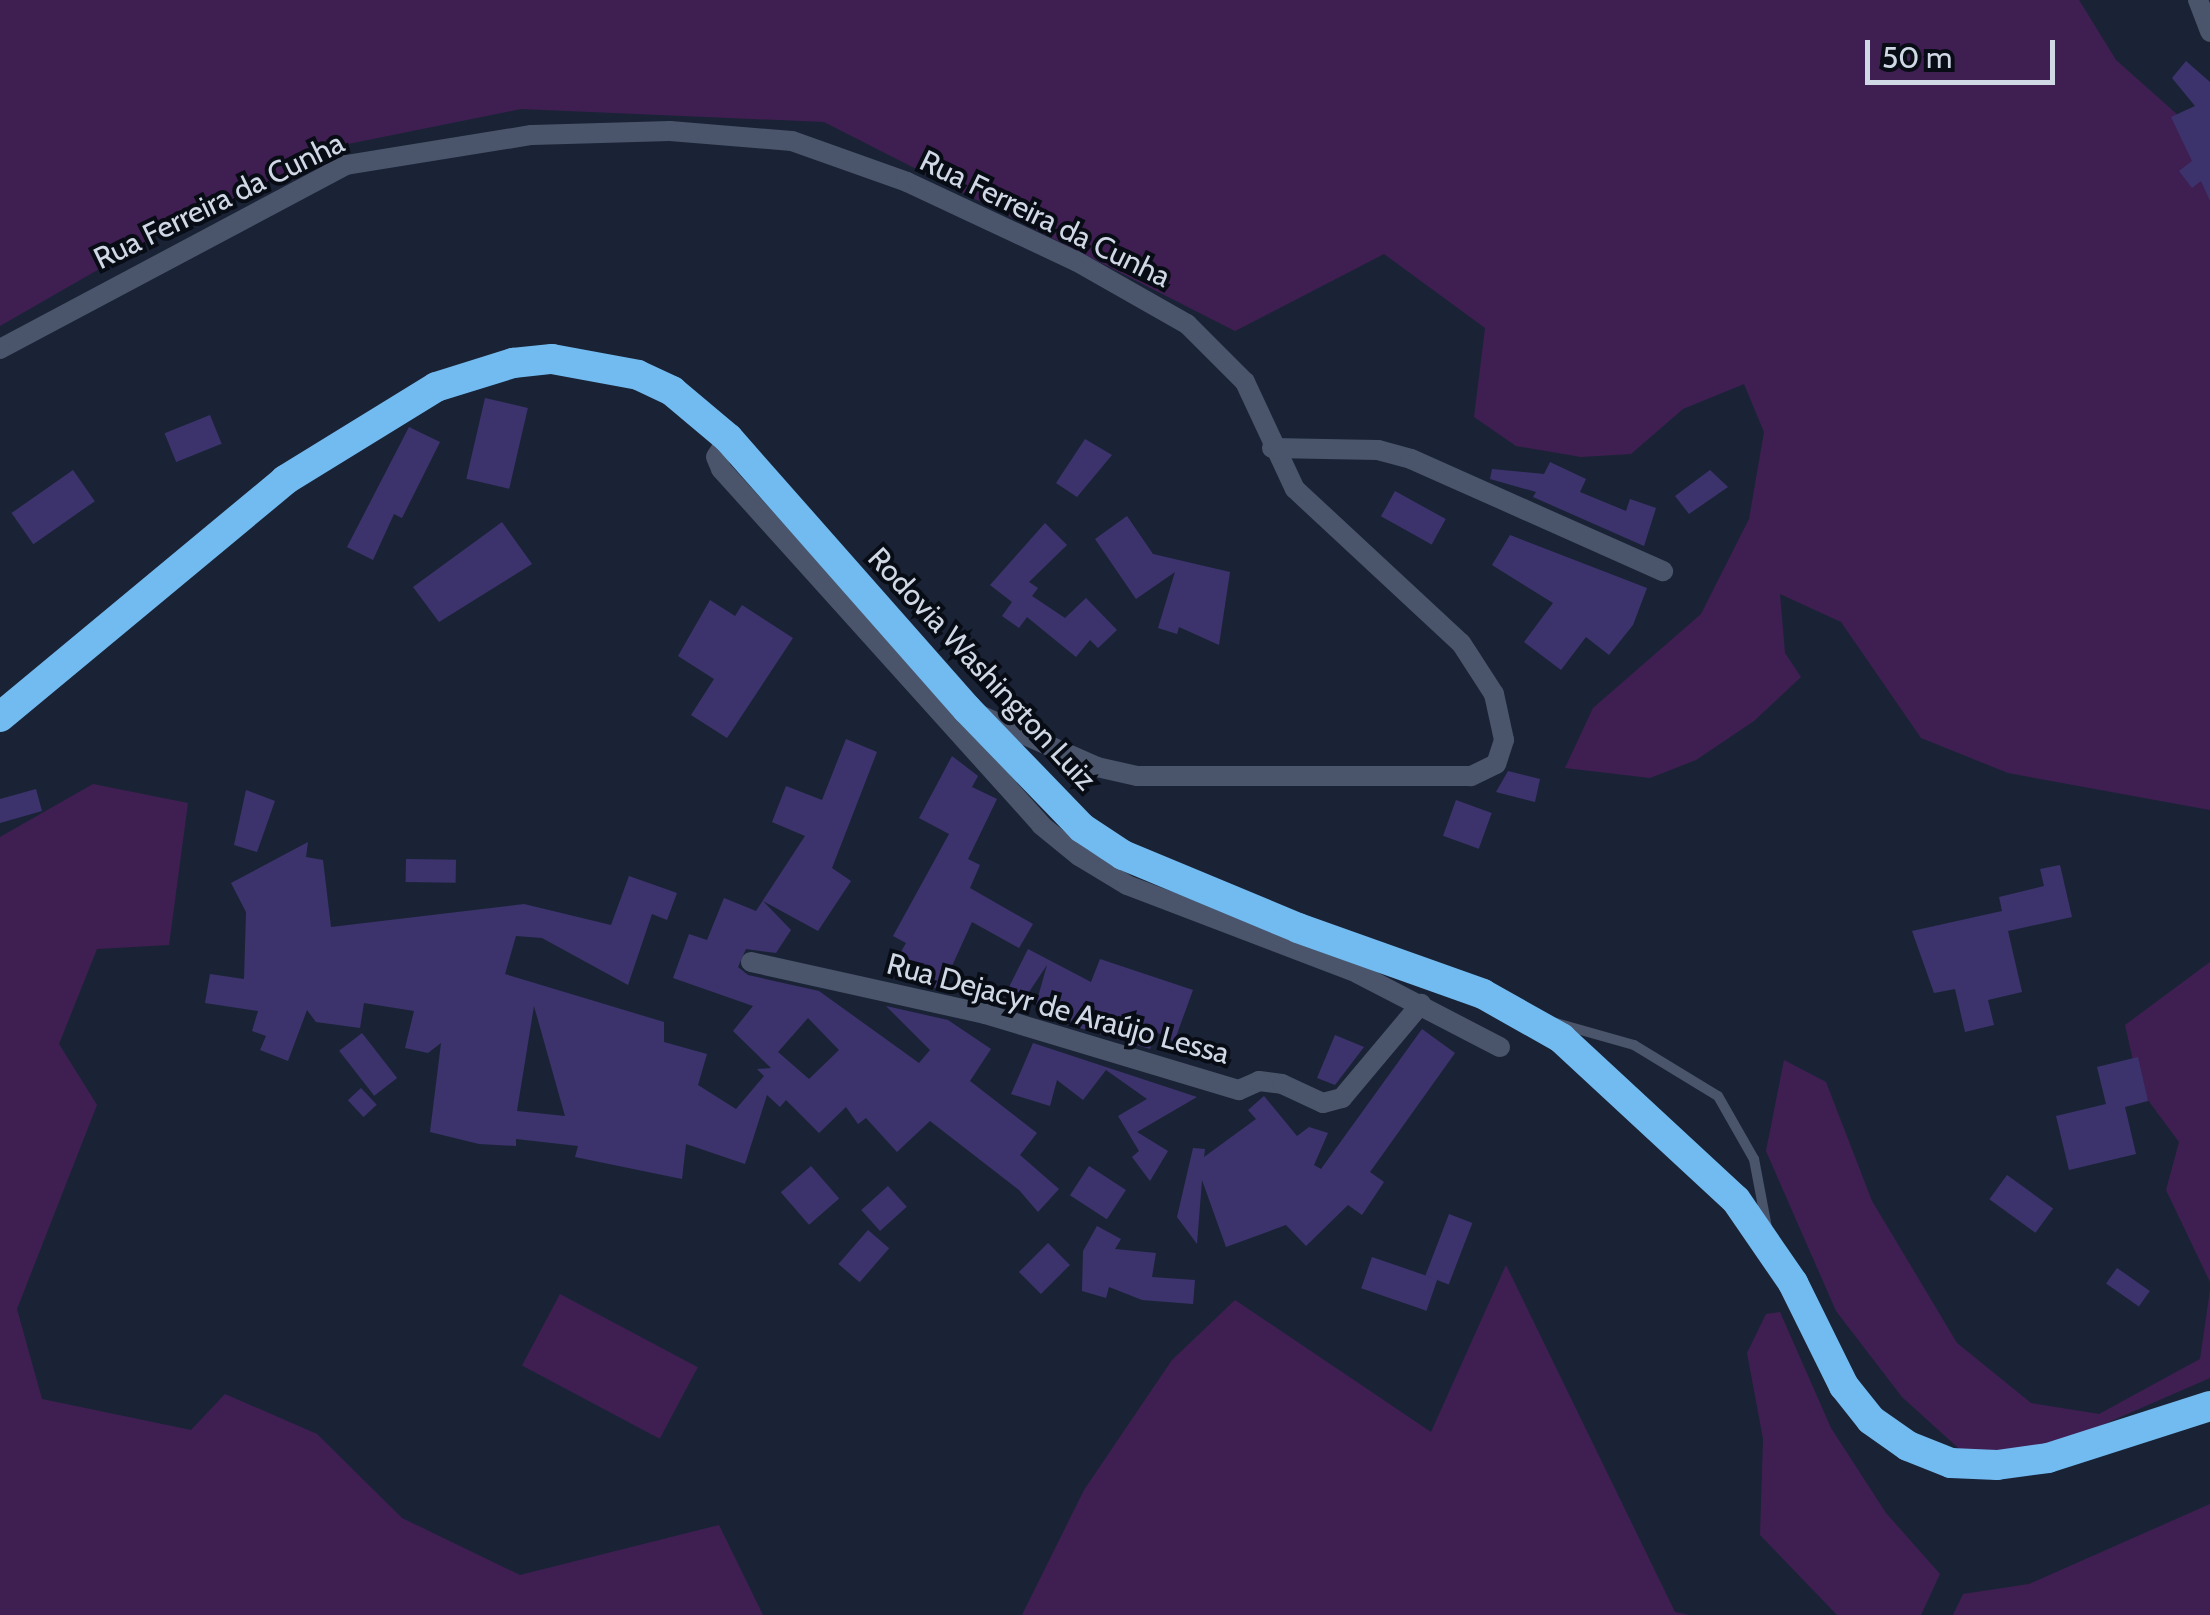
<!DOCTYPE html>
<meta charset="utf-8">
<style>
body{margin:0}
#map{position:relative;width:2210px;height:1615px;overflow:hidden;background:#1a2336;font-family:Cabin,sans-serif}
div>[style]{position:absolute}
.green>*{inset:0;background:#3f1f51;transform-origin:0 0}
.building>*{inset:0;background:#3c336c;transform-origin:0 0}
.service>*{height:10px;margin:-5px;padding:0 5px;transform-origin:5px;border-radius:5px;background:#4a556b}
.minor>*{height:20px;margin:-10px;padding:0 10px;transform-origin:10px;border-radius:10px;background:#4a556b}
.motorway>*{height:30px;margin:-15px;padding:0 15px;transform-origin:15px;border-radius:15px;background:#72bbf1}
span{translate:-50% -50%;white-space:nowrap;text-align:center;line-height:1.15;-webkit-text-stroke:8px #080c15;paint-order:stroke}
.street-label{font-size:30px;color:#d1d8e5}
.scale{position:absolute;left:1865px;top:40px;width:190px;height:45px;box-sizing:border-box;border:5px solid #d1d8e5;border-top:0;padding-left:12px;font-size:30px;line-height:35px;white-space:nowrap;color:#d1d8e5;-webkit-text-stroke:8px #080c15;paint-order:stroke}
</style>
<div id="map">
<div class="green">
<div style="clip-path:polygon(0 0,2079px 0,2116px 60px,2188px 124px,2210px 182px,2210px 810px,2008px 773px,1921px 738px,1841px 622px,1780px 594px,1785px 653px,1801px 677px,1754px 721px,1696px 760px,1650px 778px,1565px 768px,1593px 708px,1701px 614px,1749px 519px,1764px 432px,1744px 384px,1683px 409px,1631px 454px,1581px 457px,1516px 446px,1474px 417px,1485px 328px,1384px 254px,1235px 331px,824px 122px,521px 109px,343px 145px,155px 237px,0 326px)"></div>
<div style="clip-path:polygon(93px 784px,188px 803px,169px 945px,97px 949px,59px 1044px,97px 1105px,17px 1309px,42px 1399px,191px 1430px,225px 1394px,317px 1434px,402px 1518px,520px 1575px,719px 1525px,763px 1615px,0 1615px,0 837px)"></div>
<div style="clip-path:polygon(2210px 962px,2210px 1282px,2166px 1190px,2179px 1142px,2139px 1088px,2125px 1025px)"></div>
<div style="clip-path:polygon(1784px 1060px,1826px 1082px,1872px 1201px,1957px 1343px,2031px 1403px,2099px 1414px,2200px 1359px,2210px 1290px,2210px 1378px,2031px 1456px,1966px 1455px,1902px 1397px,1836px 1311px,1766px 1151px)"></div>
<div style="clip-path:polygon(1506px 1265px,1675px 1612px,1690px 1615px,1022px 1615px,1084px 1490px,1172px 1360px,1235px 1300px,1431px 1432px)"></div>
<div style="left:560px;top:1294px;width:156px;height:81px;rotate:28deg"></div>
<div style="clip-path:polygon(1780px 1312px,1831px 1428px,1886px 1513px,1940px 1574px,1921px 1615px,1837px 1615px,1760px 1535px,1763px 1439px,1747px 1353px,1766px 1314px)"></div>
<div style="clip-path:polygon(2210px 1504px,2210px 1615px,1953px 1615px,1963px 1594px,2029px 1584px)"></div>
</div>
<div class="building">
<div style="clip-path:polygon(2186px 61px,2210px 82px,2210px 201px,2201px 181px,2192px 188px,2179px 171px,2192px 161px,2171px 117px,2195px 106px,2172px 78px)"></div>
<div style="left:485px;top:398px;width:44px;height:83px;rotate:13deg"></div>
<div style="left:210px;top:415px;width:31px;height:49px;rotate:68deg"></div>
<div style="clip-path:polygon(409px 427px,440px 442px,402px 518px,394px 514px,373px 560px,347px 547px)"></div>
<div style="clip-path:polygon(1085px 439px,1112px 455px,1077px 497px,1056px 483px)"></div>
<div style="clip-path:polygon(1550px 462px,1586px 479px,1580px 492px,1626px 511px,1630px 499px,1656px 508px,1644px 546px,1533px 497px,1536px 492px,1490px 479px,1492px 469px,1544px 474px)"></div>
<div style="left:73px;top:470px;width:38px;height:75px;rotate:55deg"></div>
<div style="clip-path:polygon(1710px 470px,1728px 487px,1689px 514px,1675px 496px)"></div>
<div style="left:1395px;top:491px;width:58px;height:29px;rotate:29deg"></div>
<div style="clip-path:polygon(1127px 516px,1153px 554px,1230px 572px,1219px 645px,1179px 627px,1177px 634px,1158px 628px,1175px 572px,1136px 599px,1095px 539px)"></div>
<div style="clip-path:polygon(502px 522px,532px 564px,439px 622px,413px 587px)"></div>
<div style="clip-path:polygon(1045px 523px,1067px 545px,1029px 582px,1038px 588px,1032px 596px,1065px 618px,1086px 598px,1117px 630px,1098px 648px,1090px 640px,1076px 657px,1027px 617px,1019px 628px,1002px 616px,1012px 602px,990px 585px)"></div>
<div style="clip-path:polygon(1510px 535px,1647px 588px,1633px 625px,1609px 655px,1586px 637px,1561px 670px,1524px 642px,1553px 603px,1492px 565px)"></div>
<div style="clip-path:polygon(710px 600px,735px 616px,742px 605px,793px 638px,727px 738px,691px 715px,714px 679px,678px 656px)"></div>
<div style="clip-path:polygon(evenodd,846px 739px,877px 752px,832px 868px,851px 881px,818px 931px,763px 901px,791px 930px,776px 953px,746px 949px,738px 967px,748px 975px,819px 991px,919px 1063px,930px 1050px,886px 1006px,948px 1020px,991px 1049px,970px 1081px,1037px 1133px,1020px 1155px,1059px 1189px,1038px 1212px,1019px 1190px,930px 1121px,897px 1152px,866px 1118px,858px 1124px,846px 1107px,819px 1133px,786px 1100px,780px 1107px,767px 1095px,745px 1164px,686px 1144px,682px 1179px,575px 1157px,578px 1146px,516px 1139px,516px 1146px,479px 1144px,430px 1132px,441px 1043px,428px 1053px,405px 1048px,414px 1011px,364px 1003px,360px 1028px,316px 1022px,307px 1010px,288px 1061px,260px 1050px,266px 1036px,252px 1031px,258px 1011px,205px 1003px,210px 974px,244px 979px,246px 912px,231px 883px,308px 842px,306px 857px,323px 860px,331px 927px,524px 904px,611px 925px,629px 876px,677px 893px,667px 920px,652px 914px,628px 985px,542px 938px,516px 936px,505px 974px,664px 1022px,664px 1042px,707px 1054px,698px 1085px,736px 1109px,764px 1076px,757px 1069px,771px 1068px,733px 1031px,753px 1006px,673px 978px,689px 934px,707px 940px,724px 898px,756px 911px,805px 836px,772px 822px,786px 786px,822px 800px,846px 739px,534px 1006px,565px 1116px,517px 1111px,534px 1006px,846px 739px,808px 1018px,839px 1050px,809px 1079px,778px 1052px,808px 1018px)"></div>
<div style="clip-path:polygon(952px 756px,978px 776px,972px 787px,997px 799px,968px 859px,980px 865px,970px 888px,1033px 924px,1019px 948px,972px 922px,941px 990px,890px 971px,906px 943px,893px 936px,949px 834px,919px 818px)"></div>
<div style="clip-path:polygon(1508px 771px,1540px 779px,1535px 802px,1496px 792px)"></div>
<div style="clip-path:polygon(36px 789px,42px 811px,0 823px,0 799px)"></div>
<div style="clip-path:polygon(246px 790px,275px 801px,257px 852px,234px 845px)"></div>
<div style="left:1456px;top:800px;width:38px;height:38px;rotate:20deg"></div>
<div style="left:406px;top:859px;width:50px;height:23px;rotate:1deg"></div>
<div style="clip-path:polygon(2060px 865px,2072px 917px,2008px 931px,2022px 992px,1988px 1000px,1994px 1025px,1965px 1032px,1955px 989px,1934px 993px,1912px 931px,2002px 911px,1999px 897px,2044px 886px,2040px 869px)"></div>
<div style="clip-path:polygon(1028px 949px,1091px 982px,1100px 959px,1193px 990px,1174px 1042px,1156px 1032px,1150px 1049px,1040px 1016px,1044px 1008px,1036px 1004px,1047px 965px,1025px 998px,1008px 989px)"></div>
<div style="clip-path:polygon(1422px 1029px,1455px 1053px,1370px 1172px,1384px 1182px,1362px 1215px,1348px 1205px,1306px 1246px,1286px 1225px,1226px 1247px,1202px 1180px,1197px 1244px,1177px 1217px,1193px 1148px,1205px 1149px,1204px 1157px,1256px 1119px,1248px 1110px,1264px 1096px,1297px 1136px,1309px 1127px,1328px 1133px,1314px 1165px,1321px 1169px)"></div>
<div style="left:362px;top:1033px;width:57px;height:29px;rotate:52deg"></div>
<div style="clip-path:polygon(1335px 1035px,1364px 1047px,1335px 1085px,1317px 1078px)"></div>
<div style="clip-path:polygon(1033px 1043px,1197px 1097px,1137px 1132px,1168px 1151px,1150px 1181px,1132px 1157px,1139px 1151px,1118px 1116px,1147px 1099px,1106px 1070px,1083px 1100px,1057px 1080px,1050px 1106px,1011px 1094px)"></div>
<div style="clip-path:polygon(2138px 1057px,2148px 1101px,2125px 1107px,2136px 1154px,2069px 1170px,2056px 1116px,2106px 1104px,2097px 1067px)"></div>
<div style="left:361px;top:1088px;width:23px;height:18px;rotate:47deg"></div>
<div style="left:811px;top:1166px;width:43px;height:40px;rotate:49deg"></div>
<div style="left:1089px;top:1166px;width:44px;height:35px;rotate:33deg"></div>
<div style="left:2007px;top:1175px;width:57px;height:30px;rotate:36deg"></div>
<div style="left:888px;top:1186px;width:28px;height:36px;rotate:48deg"></div>
<div style="left:1449px;top:1214px;width:25px;height:66px;rotate:21deg"></div>
<div style="clip-path:polygon(1097px 1226px,1121px 1239px,1115px 1249px,1156px 1253px,1152px 1277px,1195px 1280px,1193px 1304px,1142px 1300px,1109px 1287px,1106px 1298px,1082px 1291px,1083px 1251px)"></div>
<div style="left:868px;top:1230px;width:28px;height:45px;rotate:41deg"></div>
<div style="left:1048px;top:1243px;width:31px;height:41px;rotate:45deg"></div>
<div style="left:1372px;top:1257px;width:69px;height:33px;rotate:19deg"></div>
<div style="left:2117px;top:1268px;width:40px;height:19px;rotate:35deg"></div>
</div>
<div class="service">
<div style="left:1556px;top:1023px;width:81px;rotate:15.8deg"></div>
<div style="left:1634px;top:1045px;width:98px;rotate:31.3deg"></div>
<div style="left:1718px;top:1096px;width:73px;rotate:60.3deg"></div>
<div style="left:1754px;top:1159px;width:70px;rotate:79.3deg"></div>
</div>
<div class="minor">
<div style="left:2198px;top:0;width:34px;rotate:69deg"></div>
<div style="left:0;top:349px;width:392px;rotate:-28deg"></div>
<div style="left:346px;top:165px;width:188px;rotate:-9.2deg"></div>
<div style="left:532px;top:135px;width:138px;rotate:-1.7deg"></div>
<div style="left:670px;top:131px;width:122px;rotate:4.7deg"></div>
<div style="left:792px;top:141px;width:122px;rotate:19.6deg"></div>
<div style="left:907px;top:182px;width:187px;rotate:25.1deg"></div>
<div style="left:1076px;top:261px;width:128px;rotate:29.6deg"></div>
<div style="left:1187px;top:324px;width:82px;rotate:45deg"></div>
<div style="left:1245px;top:382px;width:118px;rotate:65deg"></div>
<div style="left:1295px;top:489px;width:226px;rotate:42.9deg"></div>
<div style="left:1461px;top:643px;width:61px;rotate:57.1deg"></div>
<div style="left:1494px;top:694px;width:47px;rotate:77.7deg"></div>
<div style="left:1504px;top:740px;width:25px;rotate:108deg"></div>
<div style="left:1496px;top:764px;width:28px;rotate:154deg"></div>
<div style="left:1471px;top:776px;width:334px;rotate:180deg"></div>
<div style="left:1137px;top:776px;width:41px;rotate:-167.3deg"></div>
<div style="left:1097px;top:767px;width:126px;rotate:-156.1deg"></div>
<div style="left:728px;top:438px;width:22px;rotate:122deg"></div>
<div style="left:716px;top:457px;width:13px;rotate:67deg"></div>
<div style="left:721px;top:469px;width:479px;rotate:48deg"></div>
<div style="left:1041px;top:825px;width:49px;rotate:39.2deg"></div>
<div style="left:1079px;top:856px;width:56px;rotate:31.1deg"></div>
<div style="left:1127px;top:885px;width:246px;rotate:20.9deg"></div>
<div style="left:1357px;top:973px;width:161px;rotate:27.4deg"></div>
<div style="left:1272px;top:448px;width:106px;rotate:1.1deg"></div>
<div style="left:1378px;top:450px;width:34px;rotate:15deg"></div>
<div style="left:1411px;top:459px;width:276px;rotate:24deg"></div>
<div style="left:751px;top:962px;width:240px;rotate:12.5deg"></div>
<div style="left:985px;top:1014px;width:265px;rotate:16.7deg"></div>
<div style="left:1239px;top:1090px;width:22px;rotate:-24deg"></div>
<div style="left:1259px;top:1081px;width:23px;rotate:7deg"></div>
<div style="left:1282px;top:1084px;width:45px;rotate:24.9deg"></div>
<div style="left:1323px;top:1103px;width:20px;rotate:-15deg"></div>
<div style="left:1342px;top:1098px;width:123px;rotate:-50deg"></div>
</div>
<div class="motorway">
<div style="left:0;top:717px;width:371px;rotate:-39.7deg"></div>
<div style="left:285px;top:480px;width:177px;rotate:-31.6deg"></div>
<div style="left:436px;top:387px;width:81px;rotate:-17.3deg"></div>
<div style="left:513px;top:363px;width:39px;rotate:-6deg"></div>
<div style="left:552px;top:359px;width:87px;rotate:10.5deg"></div>
<div style="left:638px;top:375px;width:38px;rotate:25deg"></div>
<div style="left:672px;top:391px;width:73px;rotate:40deg"></div>
<div style="left:728px;top:438px;width:361px;rotate:48.6deg"></div>
<div style="left:967px;top:709px;width:165px;rotate:46deg"></div>
<div style="left:1082px;top:828px;width:49px;rotate:33.4deg"></div>
<div style="left:1123px;top:855px;width:190px;rotate:22.6deg"></div>
<div style="left:1298px;top:928px;width:196px;rotate:19.6deg"></div>
<div style="left:1483px;top:994px;width:90px;rotate:29.4deg"></div>
<div style="left:1561px;top:1038px;width:238px;rotate:42.8deg"></div>
<div style="left:1736px;top:1200px;width:101px;rotate:55.5deg"></div>
<div style="left:1793px;top:1283px;width:115px;rotate:63.7deg"></div>
<div style="left:1844px;top:1386px;width:43px;rotate:51.5deg"></div>
<div style="left:1871px;top:1420px;width:45px;rotate:35.1deg"></div>
<div style="left:1908px;top:1446px;width:46px;rotate:21.6deg"></div>
<div style="left:1951px;top:1463px;width:46px;rotate:2.5deg"></div>
<div style="left:1997px;top:1465px;width:51px;rotate:-7.8deg"></div>
<div style="left:2048px;top:1458px;width:170px;rotate:-17.8deg"></div>
</div>
<div class="street-label">
<span style="left:219px;top:201px;rotate:-26deg">Rua Ferreira da Cunha</span>
<span style="left:1045px;top:219px;rotate:26deg">Rua Ferreira da Cunha</span>
<span style="left:982px;top:669px;rotate:47deg">Rodovia Washington Luiz</span>
<span style="left:1058px;top:1009px;rotate:15deg">Rua Dejacyr de Araújo Lessa</span>
</div>
<div class="scale">50 m</div>
</div>
